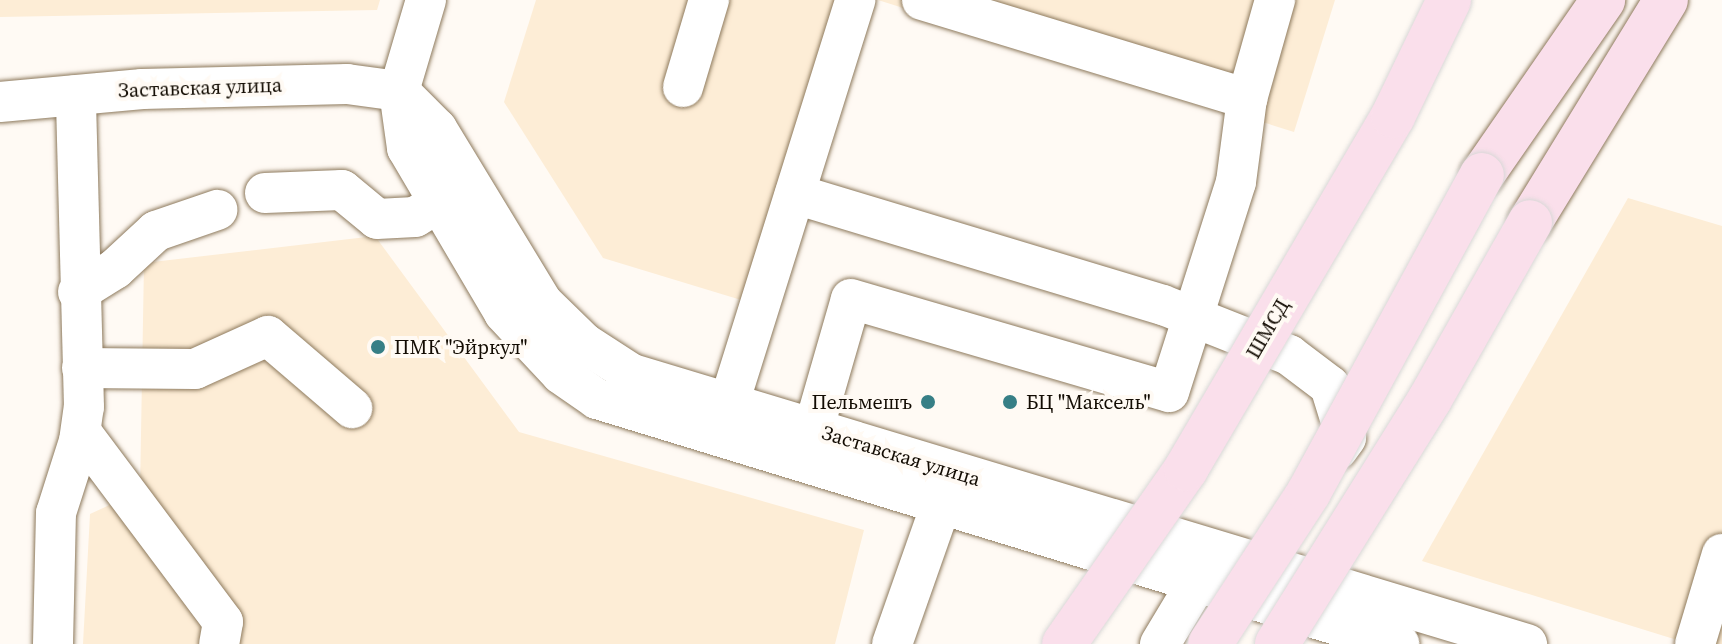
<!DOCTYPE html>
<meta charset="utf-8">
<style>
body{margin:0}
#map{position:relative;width:1722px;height:644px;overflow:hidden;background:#fffaf4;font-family:"Source Serif 4",serif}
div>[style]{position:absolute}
.built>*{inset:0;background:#fdedd6}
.roads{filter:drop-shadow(0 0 2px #8e7a5d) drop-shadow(0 0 2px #8e7a5d)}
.minor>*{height:40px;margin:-20px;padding:0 20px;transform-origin:20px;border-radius:20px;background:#fff}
.major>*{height:44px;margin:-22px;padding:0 22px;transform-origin:22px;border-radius:22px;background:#fadfeb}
.bridges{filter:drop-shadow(0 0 2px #d9d8d7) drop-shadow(0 0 2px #d9d8d7)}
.major-bridge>*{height:44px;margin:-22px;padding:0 22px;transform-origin:22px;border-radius:22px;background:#fadfeb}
.dots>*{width:22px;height:22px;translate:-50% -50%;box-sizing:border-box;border:4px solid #fffaf4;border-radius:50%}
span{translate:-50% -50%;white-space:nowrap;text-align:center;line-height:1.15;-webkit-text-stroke:8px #fffaf4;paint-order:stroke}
.street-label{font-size:20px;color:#120b02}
.poi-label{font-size:20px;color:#120b02}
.left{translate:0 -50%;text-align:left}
.right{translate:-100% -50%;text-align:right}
</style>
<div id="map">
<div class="built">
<div style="clip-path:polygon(0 0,380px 0,377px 10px,0 17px)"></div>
<div style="clip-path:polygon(536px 0,871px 0,751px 303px,603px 258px,504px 102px)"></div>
<div style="clip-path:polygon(878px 0,1335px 0,1294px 132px)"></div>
<div style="clip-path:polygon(1628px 198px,1722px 226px,1722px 644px,1690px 644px,1422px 561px)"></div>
<div style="clip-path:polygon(375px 236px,519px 432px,864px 530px,835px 644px,83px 644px,90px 514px,140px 491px,144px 263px)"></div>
</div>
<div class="roads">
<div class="minor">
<div style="left:426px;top:0;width:95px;rotate:106.5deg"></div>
<div style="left:399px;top:91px;width:58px;rotate:82deg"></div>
<div style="left:407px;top:148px;width:191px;rotate:59.5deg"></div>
<div style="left:504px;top:313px;width:83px;rotate:46.9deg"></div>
<div style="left:561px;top:374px;width:44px;rotate:34.8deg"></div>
<div style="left:597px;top:399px;width:839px;rotate:16.99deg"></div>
<div style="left:922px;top:0;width:340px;rotate:16.9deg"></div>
<div style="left:683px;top:87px;width:91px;rotate:-73.4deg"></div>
<div style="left:0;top:102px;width:143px;rotate:-5.2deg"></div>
<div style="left:142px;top:89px;width:205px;rotate:-1.4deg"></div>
<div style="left:347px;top:84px;width:52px;rotate:7.7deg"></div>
<div style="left:399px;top:91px;width:54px;rotate:45deg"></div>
<div style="left:437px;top:129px;width:204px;rotate:58.7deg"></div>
<div style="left:543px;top:303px;width:57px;rotate:44.3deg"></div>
<div style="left:584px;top:343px;width:57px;rotate:32.9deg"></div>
<div style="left:632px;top:374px;width:935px;rotate:16.79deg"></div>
<div style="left:265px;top:193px;width:77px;rotate:-2.2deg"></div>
<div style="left:342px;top:190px;width:45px;rotate:39.6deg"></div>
<div style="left:377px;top:219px;width:38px;rotate:-3deg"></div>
<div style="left:415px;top:217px;width:27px;rotate:-31deg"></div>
<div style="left:795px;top:194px;width:384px;rotate:16.8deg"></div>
<div style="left:1163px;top:305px;width:136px;rotate:21.6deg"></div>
<div style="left:1289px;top:355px;width:51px;rotate:37.1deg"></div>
<div style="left:1330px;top:386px;width:54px;rotate:72.9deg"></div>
<div style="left:1346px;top:438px;width:14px;rotate:126deg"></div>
<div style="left:78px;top:292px;width:44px;rotate:-31.9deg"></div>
<div style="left:115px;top:269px;width:56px;rotate:-42.8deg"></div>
<div style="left:156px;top:231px;width:65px;rotate:-19deg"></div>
<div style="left:82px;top:368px;width:113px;rotate:0.5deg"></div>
<div style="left:195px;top:369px;width:80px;rotate:-24.3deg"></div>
<div style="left:268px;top:336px;width:111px;rotate:40.6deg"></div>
<div style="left:81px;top:432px;width:237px;rotate:53.2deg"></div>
<div style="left:223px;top:622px;width:22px;rotate:100deg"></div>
<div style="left:720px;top:432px;width:453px;rotate:-72.6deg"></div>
<div style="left:806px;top:455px;width:162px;rotate:-73.9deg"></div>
<div style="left:851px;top:299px;width:331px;rotate:16.3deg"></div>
<div style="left:1169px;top:392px;width:220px;rotate:-72.3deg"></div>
<div style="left:1236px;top:182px;width:84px;rotate:-82.5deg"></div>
<div style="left:1247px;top:99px;width:103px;rotate:-74.2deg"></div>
<div style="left:53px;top:644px;width:131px;rotate:-88.7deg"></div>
<div style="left:56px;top:513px;width:76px;rotate:-72.3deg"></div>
<div style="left:79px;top:441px;width:34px;rotate:-82deg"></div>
<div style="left:84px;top:407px;width:312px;rotate:-91.5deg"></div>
<div style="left:892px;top:644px;width:172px;rotate:-70.6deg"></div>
<div style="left:1160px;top:644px;width:70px;rotate:-59deg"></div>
<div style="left:1695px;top:644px;width:94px;rotate:-73.3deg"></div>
</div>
<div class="major">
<div style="left:1482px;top:175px;width:213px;rotate:-55.3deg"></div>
<div style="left:1530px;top:222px;width:260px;rotate:-58.5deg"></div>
</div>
</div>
<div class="bridges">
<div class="major-bridge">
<div style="left:1064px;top:644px;width:213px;rotate:-55.1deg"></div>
<div style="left:1186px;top:469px;width:409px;rotate:-59.6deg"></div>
<div style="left:1393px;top:116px;width:129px;rotate:-64.2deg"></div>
<div style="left:1210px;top:644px;width:181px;rotate:-56.9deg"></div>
<div style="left:1309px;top:492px;width:361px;rotate:-61.4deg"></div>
<div style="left:1277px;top:644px;width:289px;rotate:-58deg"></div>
<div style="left:1430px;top:399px;width:203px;rotate:-60.5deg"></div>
</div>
</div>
<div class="dots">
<div style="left:378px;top:347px;background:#377f86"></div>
<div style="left:928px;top:402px;background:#377f86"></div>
<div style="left:1010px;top:402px;background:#377f86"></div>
</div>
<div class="street-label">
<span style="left:200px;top:88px;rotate:-2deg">Заставская улица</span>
<span style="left:1268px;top:329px;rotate:-60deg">ШМСД</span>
<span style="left:901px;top:456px;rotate:17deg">Заставская улица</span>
</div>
<div class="poi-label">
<span class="left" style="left:394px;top:347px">ПМК "Эйркул"</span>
<span class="right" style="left:912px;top:402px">Пельмешъ</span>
<span class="left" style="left:1026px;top:402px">БЦ "Максель"</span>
</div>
</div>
